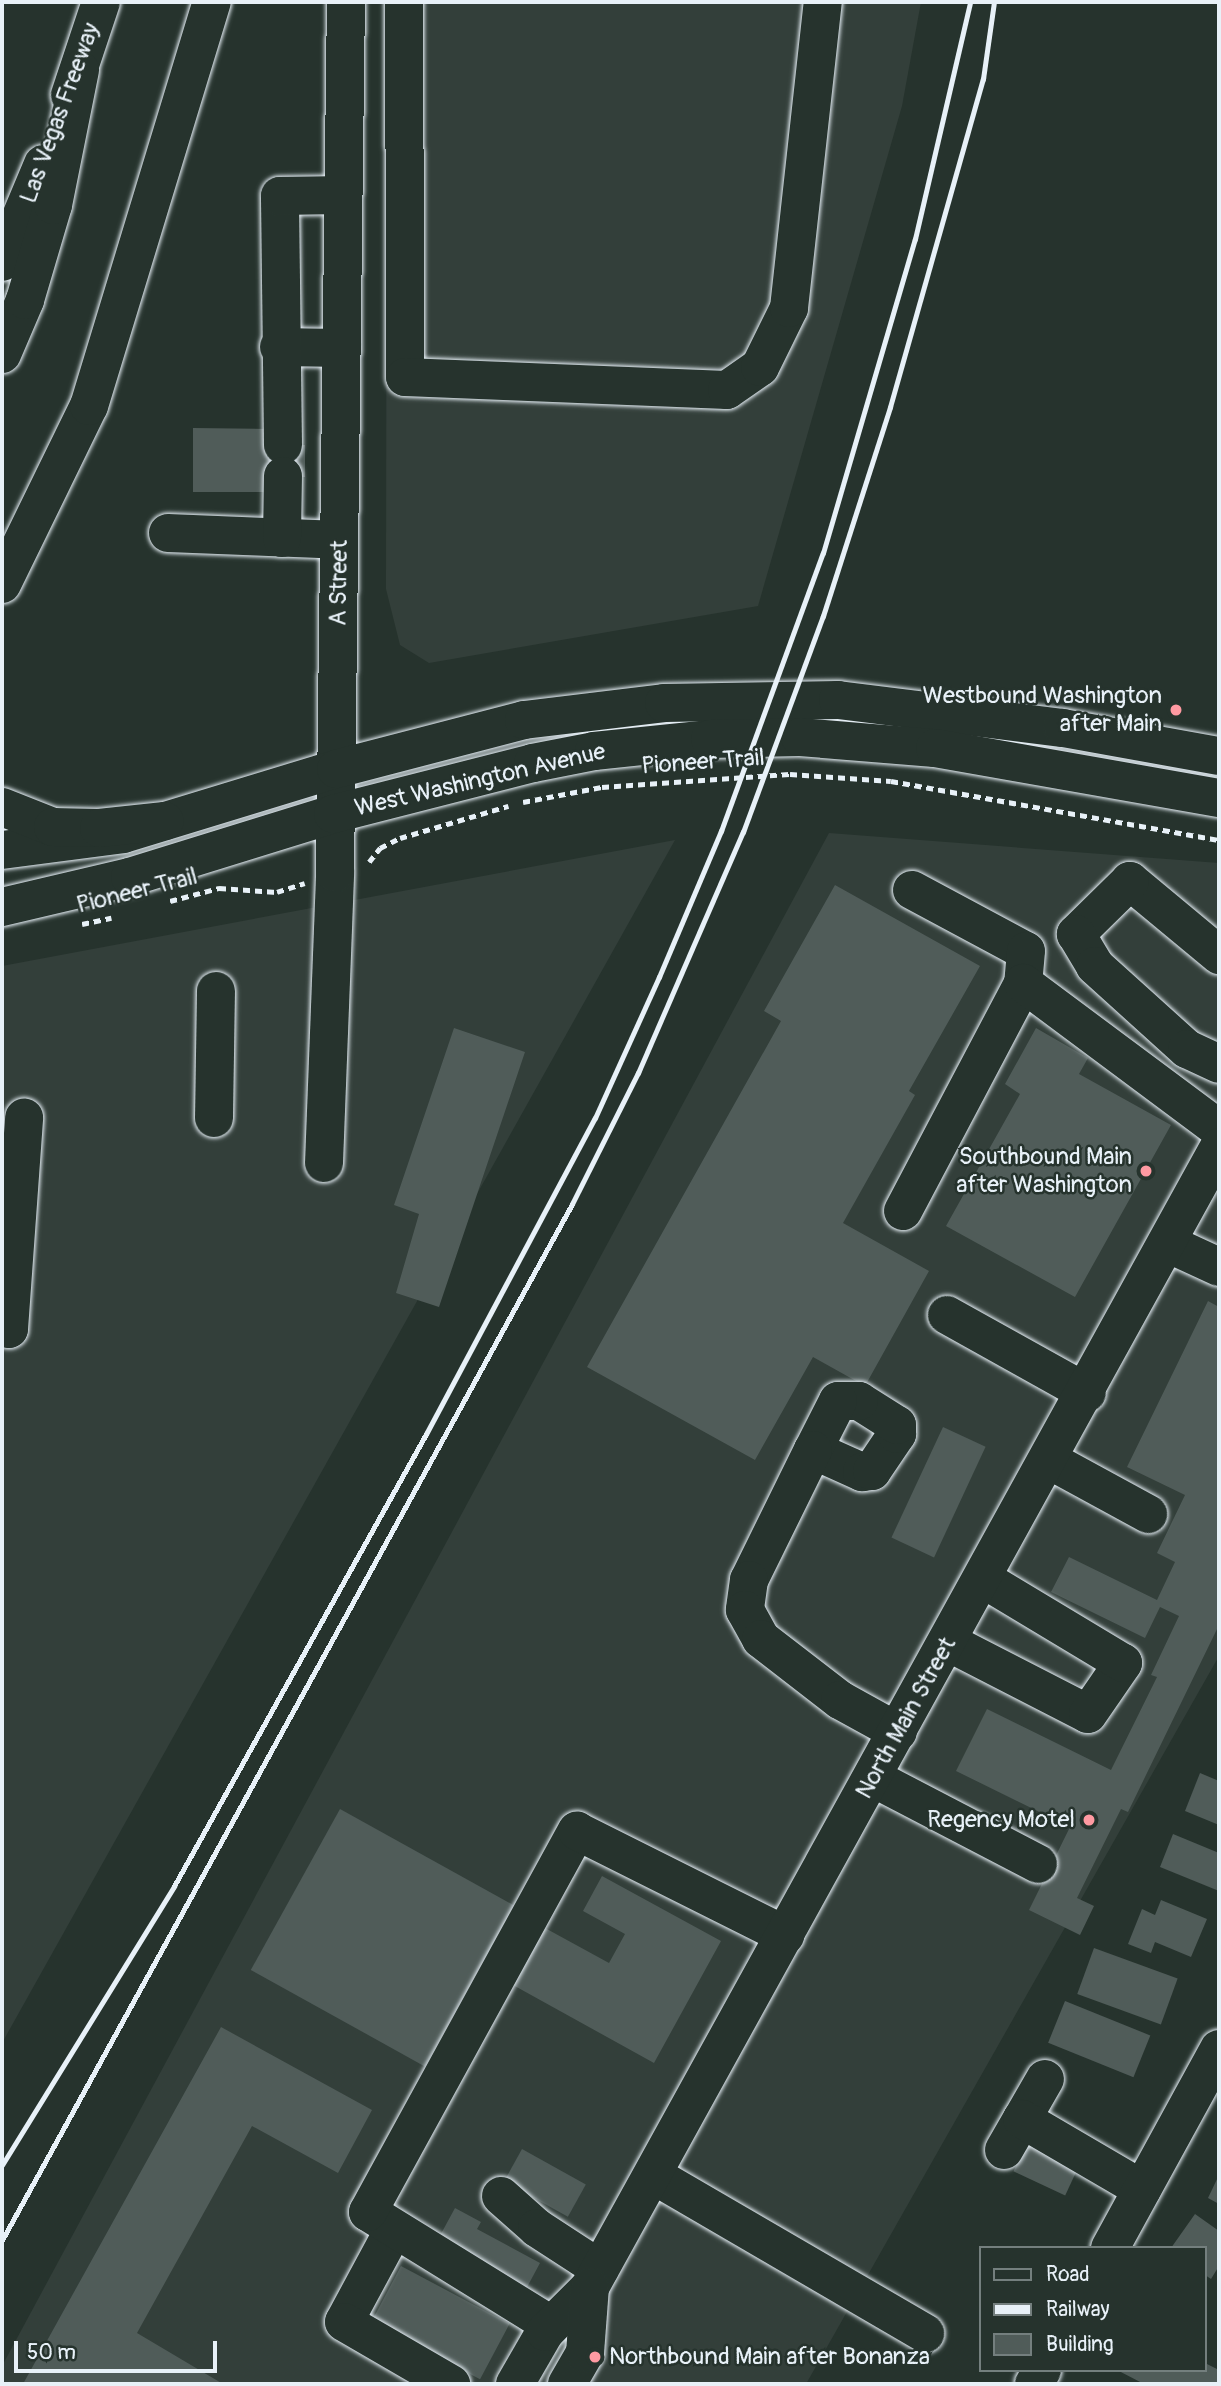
<!DOCTYPE html>
<style>
body{margin:0}
#map{position:relative;width:1221px;height:2386px;overflow:hidden;background:#26332d;font-family:Pangolin,sans-serif}
div>[style]{position:absolute}
.built>*{inset:0;background:#333f3a}
.building>*{inset:0;background:#505c59;transform-origin:0 0}
.path>*{height:4.5px;margin-top:-2.25px;transform-origin:0;background:repeating-linear-gradient(90deg,#e8f1f8 0 7px,transparent 0 12px)}
.roads{filter:drop-shadow(0 0 2px #e8f1f8) drop-shadow(0 0 2px #e8f1f8)}
.minor>*{height:38px;margin:-19px;padding:0 19px;transform-origin:19px;border-radius:19px;background:#26332d}
.major>*{height:38px;margin:-19px;padding:0 19px;transform-origin:19px;border-radius:19px;background:#26332d}
.highway>*{height:38px;margin:-19px;padding:0 19px;transform-origin:19px;border-radius:19px;background:#26332d}
.rail>*{height:5px;margin:-2.5px;padding:0 2.5px;transform-origin:2.5px;border-radius:2.5px;background:#e8f1f8}
.dots>*{width:19px;height:19px;translate:-50% -50%;box-sizing:border-box;border:4px solid #26332d;border-radius:50%}
span{translate:-50% -50%;white-space:nowrap;text-align:center;line-height:1.15;-webkit-text-stroke:5px #26332d;paint-order:stroke}
.street-label{font-size:24px;color:#e8f1f8}
.poi-label{font-size:24px;color:#e8f1f8}
.right{translate:-100% -50%;text-align:right}
.left{translate:0 -50%;text-align:left}
.frame{position:absolute;inset:0;border:4px solid #e8f1f8;pointer-events:none}
.legend{position:absolute;left:979px;top:2246px;width:228px;height:126px;box-sizing:border-box;background:#26332d;border:2px solid #747f7e;margin:0;padding:9px 12px;list-style:none;font-size:21px;color:#e8f1f8}
.legend li{display:flex;align-items:center;gap:14px;height:35px}
.legend b{width:35px;border:2px solid #747f7e}
.scale{position:absolute;left:14px;top:2341px;width:203px;height:32px;box-sizing:border-box;border:4px solid #e8f1f8;border-top:0;padding-left:9px;font-size:21px;line-height:24px;white-space:nowrap;color:#e8f1f8;-webkit-text-stroke:5px #26332d;paint-order:stroke}
</style>
<div id="map">
<div class="built">
<div style="clip-path:polygon(387px 2px,921px 2px,902px 106px,758px 606px,429px 663px,400px 645px,386px 589px)"></div>
<div style="clip-path:polygon(829px 833px,1219px 863px,1219px 1656px,806px 2384px,2px 2384px,2px 2366px)"></div>
<div style="clip-path:polygon(675px 840px,2px 2043px,2px 966px)"></div>
</div>
<div class="building">
<div style="clip-path:polygon(193px 428px,267px 429px,267px 445px,305px 445px,305px 477px,266px 477px,266px 492px,193px 492px)"></div>
<div style="clip-path:polygon(835px 885px,980px 966px,909px 1091px,915px 1095px,843px 1223px,929px 1271px,865px 1386px,813px 1357px,755px 1460px,587px 1367px,781px 1021px,764px 1011px)"></div>
<div style="clip-path:polygon(454px 1028px,525px 1052px,439px 1307px,396px 1293px,419px 1214px,394px 1205px)"></div>
<div style="clip-path:polygon(1036px 1028px,1088px 1058px,1079px 1074px,1171px 1125px,1075px 1297px,946px 1226px,1020px 1094px,1005px 1084px)"></div>
<div style="clip-path:polygon(1208px 1301px,1219px 1307px,1219px 1625px,1128px 1812px,1121px 1809px,1077px 1898px,1094px 1906px,1080px 1935px,1029px 1910px,1070px 1827px,956px 1771px,987px 1709px,1111px 1770px,1157px 1677px,1151px 1675px,1179px 1616px,1160px 1607px,1145px 1638px,1051px 1592px,1069px 1557px,1157px 1600px,1175px 1562px,1157px 1553px,1185px 1495px,1127px 1467px)"></div>
<div style="left:943px;top:1427px;width:47px;height:122px;rotate:25deg"></div>
<div style="clip-path:polygon(1200px 1773px,1219px 1781px,1219px 1825px,1185px 1811px)"></div>
<div style="left:340px;top:1809px;width:199px;height:184px;rotate:29deg"></div>
<div style="clip-path:polygon(1173px 1834px,1219px 1853px,1219px 1891px,1160px 1867px)"></div>
<div style="clip-path:polygon(602px 1876px,721px 1941px,654px 2063px,513px 1985px,545px 1928px,609px 1963px,625px 1934px,583px 1911px)"></div>
<div style="clip-path:polygon(1161px 1900px,1207px 1919px,1191px 1957px,1155px 1942px,1151px 1953px,1128px 1944px,1142px 1909px,1155px 1915px)"></div>
<div style="left:1094px;top:1948px;width:89px;height:49px;rotate:20deg"></div>
<div style="left:1065px;top:2001px;width:92px;height:45px;rotate:22deg"></div>
<div style="clip-path:polygon(221px 2027px,372px 2110px,338px 2173px,252px 2126px,137px 2333px,223px 2384px,23px 2384px)"></div>
<div style="left:1030px;top:2136px;width:57px;height:39px;rotate:25deg"></div>
<div style="left:522px;top:2149px;width:73px;height:37px;rotate:29deg"></div>
<div style="clip-path:polygon(1219px 2175px,1219px 2204px,1208px 2198px)"></div>
<div style="clip-path:polygon(455px 2208px,481px 2222px,477px 2229px,540px 2263px,525px 2291px,436px 2243px)"></div>
<div style="clip-path:polygon(1195px 2214px,1219px 2231px,1219px 2266px,1211px 2279px,1205px 2275px,1205px 2248px,1171px 2248px)"></div>
<div style="left:401px;top:2266px;width:123px;height:63px;rotate:28deg"></div>
<div style="clip-path:polygon(1205px 2363px,1219px 2370px,1218px 2384px,1144px 2384px,1117px 2370px,1205px 2370px)"></div>
</div>
<div class="path">
<div style="left:523px;top:802px;width:80px;rotate:-10.8deg"></div>
<div style="left:602px;top:787px;width:188px;rotate:-4deg"></div>
<div style="left:790px;top:774px;width:101px;rotate:4deg"></div>
<div style="left:891px;top:781px;width:333px;rotate:10.2deg"></div>
<div style="left:369px;top:862px;width:18px;rotate:-52deg"></div>
<div style="left:380px;top:848px;width:22px;rotate:-27deg"></div>
<div style="left:400px;top:838px;width:113px;rotate:-16.5deg"></div>
<div style="left:170px;top:901px;width:51px;rotate:-14.9deg"></div>
<div style="left:219px;top:888px;width:58px;rotate:3.9deg"></div>
<div style="left:277px;top:892px;width:29px;rotate:-18deg"></div>
<div style="left:82px;top:924px;width:30px;rotate:-12deg"></div>
</div>
<div class="roads">
<div class="minor">
<div style="left:404px;top:2px;width:375px;rotate:89.8deg"></div>
<div style="left:405px;top:377px;width:322px;rotate:2.3deg"></div>
<div style="left:727px;top:390px;width:40px;rotate:-34.9deg"></div>
<div style="left:760px;top:367px;width:66px;rotate:-63.8deg"></div>
<div style="left:789px;top:308px;width:308px;rotate:-83.7deg"></div>
<div style="left:279px;top:347px;width:63px;rotate:0.9deg"></div>
<div style="left:283px;top:445px;width:249px;rotate:-90.7deg"></div>
<div style="left:280px;top:196px;width:63px;rotate:-0.9deg"></div>
<div style="left:168px;top:533px;width:171px;rotate:2.3deg"></div>
<div style="left:282px;top:538px;width:62px;rotate:-89.1deg"></div>
<div style="left:912px;top:890px;width:129px;rotate:28.2deg"></div>
<div style="left:1026px;top:951px;width:32px;rotate:95deg"></div>
<div style="left:1219px;top:955px;width:116px;rotate:-140.3deg"></div>
<div style="left:1130px;top:881px;width:76px;rotate:135.5deg"></div>
<div style="left:1076px;top:934px;width:37px;rotate:59deg"></div>
<div style="left:1095px;top:966px;width:124px;rotate:42.1deg"></div>
<div style="left:1187px;top:1049px;width:35px;rotate:25deg"></div>
<div style="left:214px;top:1118px;width:127px;rotate:-89.1deg"></div>
<div style="left:324px;top:1163px;width:290px;rotate:-87.8deg"></div>
<div style="left:335px;top:873px;width:871px;rotate:-89.28deg"></div>
<div style="left:903px;top:1211px;width:258px;rotate:-62.2deg"></div>
<div style="left:1023px;top:983px;width:244px;rotate:36.7deg"></div>
<div style="left:1169px;top:1244px;width:55px;rotate:24.7deg"></div>
<div style="left:947px;top:1315px;width:160px;rotate:29.1deg"></div>
<div style="left:2px;top:1325px;width:8px;rotate:30deg"></div>
<div style="left:9px;top:1329px;width:212px;rotate:-85.9deg"></div>
<div style="left:813px;top:1450px;width:54px;rotate:24.2deg"></div>
<div style="left:862px;top:1472px;width:10px;rotate:-6deg"></div>
<div style="left:872px;top:1471px;width:45px;rotate:-56deg"></div>
<div style="left:897px;top:1434px;width:9px;rotate:-90deg"></div>
<div style="left:897px;top:1425px;width:45px;rotate:-147.7deg"></div>
<div style="left:859px;top:1401px;width:21px;rotate:180deg"></div>
<div style="left:838px;top:1401px;width:55px;rotate:117deg"></div>
<div style="left:813px;top:1450px;width:145px;rotate:116.2deg"></div>
<div style="left:749px;top:1580px;width:30px;rotate:98deg"></div>
<div style="left:745px;top:1610px;width:33px;rotate:61deg"></div>
<div style="left:761px;top:1639px;width:100px;rotate:37.7deg"></div>
<div style="left:840px;top:1700px;width:66px;rotate:28.9deg"></div>
<div style="left:1049px;top:1460px;width:113px;rotate:28.6deg"></div>
<div style="left:948px;top:1642px;width:157px;rotate:27.2deg"></div>
<div style="left:1088px;top:1714px;width:62px;rotate:-55.5deg"></div>
<div style="left:1123px;top:1663px;width:163px;rotate:-149deg"></div>
<div style="left:873px;top:1778px;width:186px;rotate:27.5deg"></div>
<div style="left:1022px;top:2119px;width:46px;rotate:-60.1deg"></div>
<div style="left:1004px;top:2150px;width:36px;rotate:-60deg"></div>
<div style="left:1022px;top:2119px;width:139px;rotate:30.3deg"></div>
<div style="left:653px;top:2175px;width:315px;rotate:30.2deg"></div>
<div style="left:501px;top:2196px;width:48px;rotate:41.6deg"></div>
<div style="left:537px;top:2228px;width:75px;rotate:33.1deg"></div>
<div style="left:393px;top:2231px;width:103px;rotate:118.3deg"></div>
<div style="left:344px;top:2322px;width:124px;rotate:30.1deg"></div>
<div style="left:1110px;top:2248px;width:227px;rotate:-61.3deg"></div>
<div style="left:551px;top:2325px;width:215px;rotate:-148.3deg"></div>
<div style="left:368px;top:2212px;width:435px;rotate:-61.3deg"></div>
<div style="left:577px;top:1831px;width:233px;rotate:26.6deg"></div>
<div style="left:1034px;top:2384px;width:16px;rotate:-60deg"></div>
</div>
<div class="major">
<div style="left:2px;top:850px;width:122px;rotate:-7.5deg"></div>
<div style="left:123px;top:834px;width:223px;rotate:-17deg"></div>
<div style="left:336px;top:769px;width:194px;rotate:-14.6deg"></div>
<div style="left:524px;top:720px;width:141px;rotate:-6.9deg"></div>
<div style="left:664px;top:703px;width:174px;rotate:-1deg"></div>
<div style="left:838px;top:700px;width:227px;rotate:7.1deg"></div>
<div style="left:1063px;top:728px;width:158px;rotate:10.2deg"></div>
<div style="left:2px;top:907px;width:131px;rotate:-13.2deg"></div>
<div style="left:130px;top:877px;width:213px;rotate:-17.2deg"></div>
<div style="left:333px;top:814px;width:206px;rotate:-14.3deg"></div>
<div style="left:533px;top:763px;width:62px;rotate:-11.1deg"></div>
<div style="left:594px;top:751px;width:117px;rotate:-5.9deg"></div>
<div style="left:710px;top:739px;width:90px;rotate:-1.3deg"></div>
<div style="left:800px;top:737px;width:135px;rotate:4.7deg"></div>
<div style="left:935px;top:748px;width:288px;rotate:10deg"></div>
<div style="left:515px;top:2384px;width:60px;rotate:-60deg"></div>
<div style="left:545px;top:2332px;width:64px;rotate:-45deg"></div>
<div style="left:590px;top:2287px;width:1302px;rotate:-61.11deg"></div>
<div style="left:567px;top:2384px;width:36px;rotate:-60deg"></div>
<div style="left:585px;top:2353px;width:66px;rotate:-85.7deg"></div>
</div>
<div class="highway">
<div style="left:70px;top:95px;width:98px;rotate:-71.6deg"></div>
<div style="left:2px;top:262px;width:106px;rotate:-67.3deg"></div>
<div style="left:2px;top:354px;width:59px;rotate:-66.9deg"></div>
<div style="left:25px;top:300px;width:99px;rotate:-73.6deg"></div>
<div style="left:53px;top:205px;width:138px;rotate:-78.7deg"></div>
<div style="left:2px;top:584px;width:198px;rotate:-64deg"></div>
<div style="left:89px;top:406px;width:422px;rotate:-73.1deg"></div>
<div style="left:2px;top:807px;width:55px;rotate:21.4deg"></div>
<div style="left:53px;top:827px;width:46px;rotate:1.2deg"></div>
<div style="left:99px;top:828px;width:66px;rotate:-6.1deg"></div>
</div>
</div>
<div class="rail">
<div style="left:2px;top:2165px;width:328px;rotate:-58.3deg"></div>
<div style="left:174px;top:1886px;width:518px;rotate:-60.86deg"></div>
<div style="left:426px;top:1434px;width:358px;rotate:-61.9deg"></div>
<div style="left:595px;top:1118px;width:155px;rotate:-65.6deg"></div>
<div style="left:659px;top:977px;width:159px;rotate:-67deg"></div>
<div style="left:721px;top:831px;width:296px;rotate:-69.9deg"></div>
<div style="left:823px;top:553px;width:327px;rotate:-73.7deg"></div>
<div style="left:915px;top:239px;width:243px;rotate:-76.9deg"></div>
<div style="left:2px;top:2240px;width:1182px;rotate:-61.18deg"></div>
<div style="left:572px;top:1204px;width:147px;rotate:-63.3deg"></div>
<div style="left:638px;top:1073px;width:263px;rotate:-66.5deg"></div>
<div style="left:743px;top:832px;width:230px;rotate:-69.7deg"></div>
<div style="left:823px;top:616px;width:219px;rotate:-72.2deg"></div>
<div style="left:890px;top:407px;width:341px;rotate:-74.2deg"></div>
<div style="left:983px;top:79px;width:78px;rotate:-81.9deg"></div>
</div>
<div class="dots">
<div style="left:1176px;top:710px;background:#ff9aa2"></div>
<div style="left:1146px;top:1171px;background:#ff9aa2"></div>
<div style="left:1089px;top:1820px;background:#ff9aa2"></div>
<div style="left:595px;top:2357px;background:#ff9aa2"></div>
</div>
<div class="street-label">
<span style="left:60px;top:113px;rotate:-70deg">Las Vegas Freeway</span>
<span style="left:339px;top:583px;rotate:-89deg">A Street</span>
<span style="left:703px;top:762px;rotate:-4deg">Pioneer Trail</span>
<span style="left:480px;top:780px;rotate:-13deg">West Washington Avenue</span>
<span style="left:137px;top:891px;rotate:-14deg">Pioneer Trail</span>
<span style="left:906px;top:1718px;rotate:-61deg">North Main Street</span>
</div>
<div class="poi-label">
<span class="right" style="left:1162px;top:710px">Westbound Washington<br>after Main</span>
<span class="right" style="left:1132px;top:1171px">Southbound Main<br>after Washington</span>
<span class="right" style="left:1075px;top:1820px">Regency Motel</span>
<span class="left" style="left:609px;top:2357px">Northbound Main after Bonanza</span>
</div>
<div class="frame"></div>
<ul class="legend">
<li><b style="height:9px;background:#26332d"></b>Road</li>
<li><b style="height:9px;background:#e8f1f8"></b>Railway</li>
<li><b style="height:19px;background:#505c59"></b>Building</li>
</ul>
<div class="scale">50 m</div>
</div>
